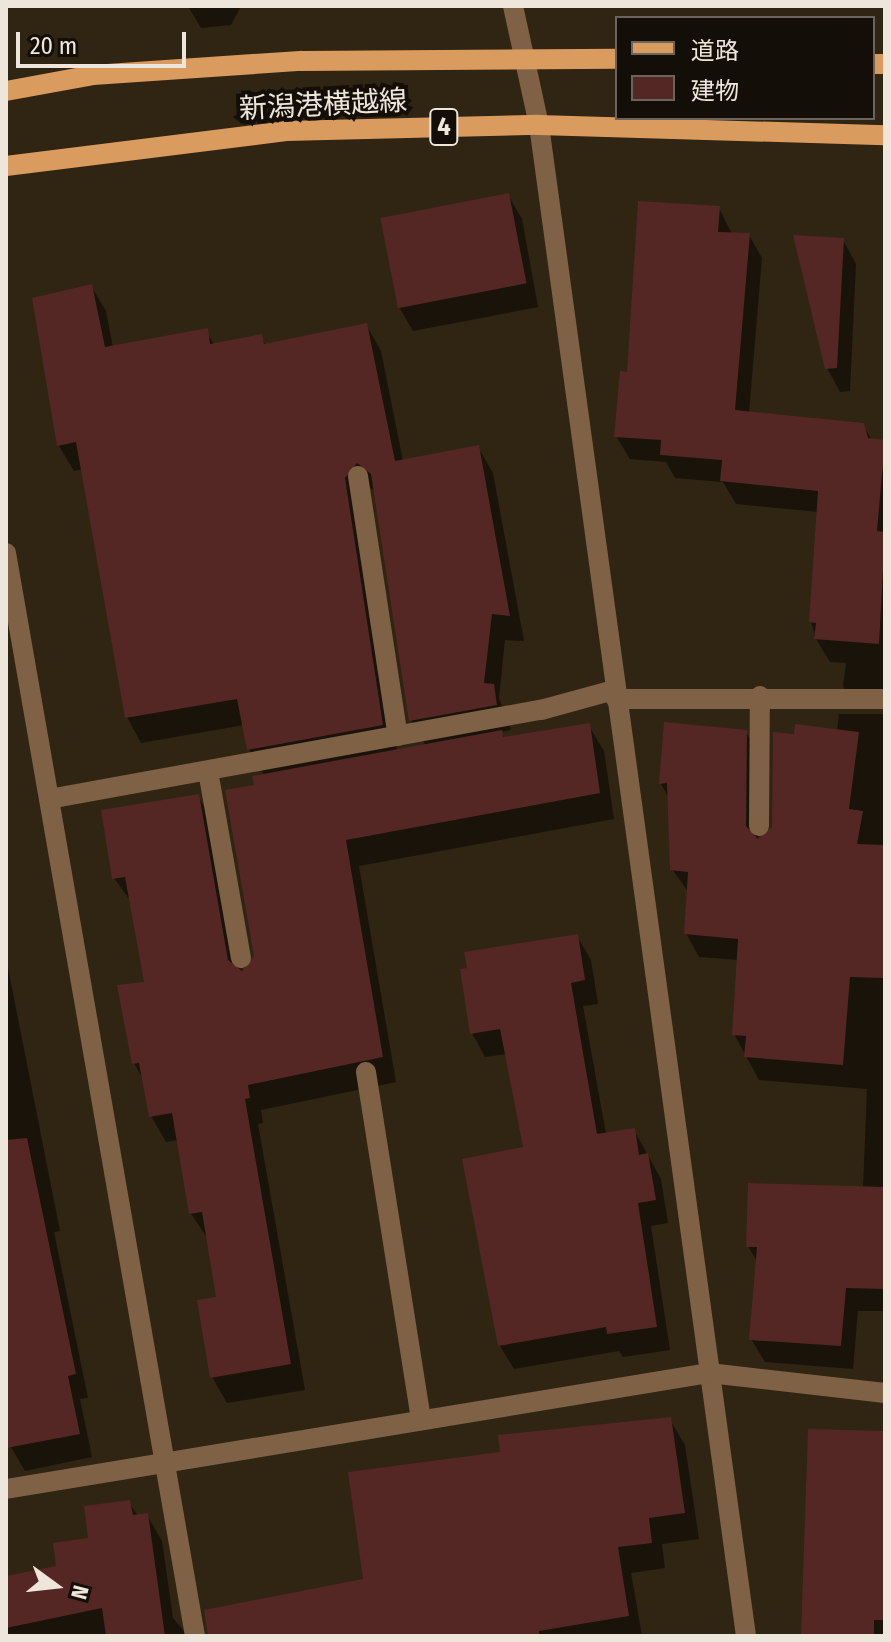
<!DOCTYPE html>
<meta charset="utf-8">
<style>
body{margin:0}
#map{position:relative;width:891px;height:1642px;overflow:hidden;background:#302413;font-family:"Fira Sans Condensed","Noto Sans JP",sans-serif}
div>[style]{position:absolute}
.shadow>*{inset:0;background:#0007}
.building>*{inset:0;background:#542724;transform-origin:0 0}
.minor>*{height:20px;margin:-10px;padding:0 10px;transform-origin:10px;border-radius:10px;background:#7f6145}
.primary>*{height:20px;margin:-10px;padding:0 10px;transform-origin:10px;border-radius:10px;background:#da9b5e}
span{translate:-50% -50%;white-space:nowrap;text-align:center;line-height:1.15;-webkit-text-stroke:8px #130e07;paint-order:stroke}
.shield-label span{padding:2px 6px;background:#130e07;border:2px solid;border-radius:6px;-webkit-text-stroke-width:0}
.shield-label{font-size:26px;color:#eee6db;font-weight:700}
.street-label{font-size:28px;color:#eee6db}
.frame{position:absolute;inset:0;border:8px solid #eee6db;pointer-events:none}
.legend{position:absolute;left:615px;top:16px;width:260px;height:104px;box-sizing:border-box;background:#130e07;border:2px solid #6b645c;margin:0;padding:10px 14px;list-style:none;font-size:24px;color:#eee6db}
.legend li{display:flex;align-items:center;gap:16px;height:40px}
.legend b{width:40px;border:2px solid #6b645c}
.north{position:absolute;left:16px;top:1546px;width:80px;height:80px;-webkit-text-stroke:6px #130e07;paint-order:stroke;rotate:105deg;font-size:22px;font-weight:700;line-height:32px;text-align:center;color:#eee6db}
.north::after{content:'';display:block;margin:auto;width:28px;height:36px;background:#eee6db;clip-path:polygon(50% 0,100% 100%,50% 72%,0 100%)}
.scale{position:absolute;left:16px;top:32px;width:170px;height:36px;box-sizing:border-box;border:4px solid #eee6db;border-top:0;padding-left:10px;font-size:24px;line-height:28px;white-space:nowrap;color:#eee6db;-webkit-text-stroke:6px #130e07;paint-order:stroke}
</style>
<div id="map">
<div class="shadow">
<div style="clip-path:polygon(188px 6px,241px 6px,231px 25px,201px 28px)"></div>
<div style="clip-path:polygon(508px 195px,522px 219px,538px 307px,413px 331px,399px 307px,383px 220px)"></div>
<div style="clip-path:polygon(719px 208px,732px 234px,749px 235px,762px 258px,749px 413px,863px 425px,877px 449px,885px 480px,885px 709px,856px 709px,843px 686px,846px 663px,830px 662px,816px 639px,811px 621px,819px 512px,736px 504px,723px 482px,675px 478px,666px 462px,630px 459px,616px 436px,629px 374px)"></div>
<div style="clip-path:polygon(843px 240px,856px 264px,850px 391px,840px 392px,827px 368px)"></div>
<div style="clip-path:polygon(evenodd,91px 286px,106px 311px,113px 348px,206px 331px,215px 346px,261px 336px,266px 346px,366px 325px,381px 351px,403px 461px,478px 447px,493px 473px,524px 641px,505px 640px,499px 698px,511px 730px,500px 732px,504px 738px,589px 726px,604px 751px,614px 819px,359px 866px,396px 1082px,261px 1110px,263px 1123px,258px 1124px,305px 1390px,227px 1403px,212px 1377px,218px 1299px,208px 1239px,191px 1214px,178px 1140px,166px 1142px,151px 1116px,144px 1081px,134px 1063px,147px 984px,132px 903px,114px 878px,198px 796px,213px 822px,243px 974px,256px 956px,256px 787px,264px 775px,249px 749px,244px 725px,141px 743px,127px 717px,83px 469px,74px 471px,59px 446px,35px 300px,91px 286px,370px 488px,376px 491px,411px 720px,426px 746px,397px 751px,359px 505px,370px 488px)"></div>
<div style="clip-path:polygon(839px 714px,885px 714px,885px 1311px,858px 1311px,853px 1369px,765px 1362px,751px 1339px,758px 1263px,748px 1246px,863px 1188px,867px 1089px,759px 1080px,734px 1034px,739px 960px,699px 957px,686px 933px,689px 893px,672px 869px,670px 800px,661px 784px,666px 725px,746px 732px,759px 755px,758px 840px,774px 827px,796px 736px,837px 731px)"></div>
<div style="clip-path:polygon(577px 936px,591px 960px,598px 1004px,583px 1006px,606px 1134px,634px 1130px,661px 1179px,668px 1223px,651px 1226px,670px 1350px,623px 1357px,619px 1351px,514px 1369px,500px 1346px,465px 1161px,526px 1149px,507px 1054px,485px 1057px,472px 1033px)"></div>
<div style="clip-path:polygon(6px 958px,60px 1231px,54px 1232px,88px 1398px,80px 1399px,92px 1457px,25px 1471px,11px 1447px,6px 1421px)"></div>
<div style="clip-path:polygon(670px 1420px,685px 1445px,699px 1539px,662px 1544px,665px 1568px,631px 1573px,642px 1636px,209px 1636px,365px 1581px,502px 1454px)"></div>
<div style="clip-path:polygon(882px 1433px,885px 1636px,806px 1636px)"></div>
<div style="clip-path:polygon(129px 1502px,138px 1516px,147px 1515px,162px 1541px,173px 1618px,188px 1636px,6px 1636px,6px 1578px,58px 1567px)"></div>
</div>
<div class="building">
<div style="left:509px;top:193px;width:92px;height:131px;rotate:79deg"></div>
<div style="clip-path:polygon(638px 201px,720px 206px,718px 232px,750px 233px,735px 410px,864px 423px,868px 438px,885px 440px,877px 531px,885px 532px,879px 644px,814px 639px,816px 623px,809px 622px,818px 491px,720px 481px,722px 460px,660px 455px,661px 440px,614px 437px,620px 371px,627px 372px)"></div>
<div style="clip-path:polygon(793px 235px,844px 238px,837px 368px,825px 369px)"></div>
<div style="clip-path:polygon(92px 284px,105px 347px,208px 328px,210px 344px,262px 334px,264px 344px,367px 323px,395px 461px,479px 445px,510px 616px,492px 614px,484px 683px,494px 684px,497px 705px,409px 721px,371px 474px,357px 463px,345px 478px,383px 725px,247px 750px,237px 699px,125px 718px,76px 442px,57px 446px,32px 298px)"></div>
<div style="clip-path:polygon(664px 722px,747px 730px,746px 826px,758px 839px,772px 827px,773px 732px,794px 734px,795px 724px,859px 732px,849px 809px,863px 811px,857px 844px,885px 845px,885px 978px,850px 977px,843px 1065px,744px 1057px,746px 1036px,732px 1035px,738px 939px,684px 934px,688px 872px,670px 870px,667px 783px,659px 784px)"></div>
<div style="clip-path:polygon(590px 723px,600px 793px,346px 840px,383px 1057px,248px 1085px,250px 1098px,245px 1099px,291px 1364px,210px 1378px,197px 1300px,216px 1297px,202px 1212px,189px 1214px,172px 1113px,149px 1117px,139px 1063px,132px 1064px,117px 985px,144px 982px,125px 877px,112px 879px,101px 810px,199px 794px,228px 960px,242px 971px,254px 956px,225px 790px,254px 785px,252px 776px,502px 730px,503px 737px)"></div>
<div style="clip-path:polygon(578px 934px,585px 980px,571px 983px,597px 1134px,635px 1128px,639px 1155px,648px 1153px,656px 1200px,638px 1203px,657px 1327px,607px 1334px,606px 1327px,498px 1346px,462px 1159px,523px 1147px,500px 1029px,470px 1034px,460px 969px,467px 968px,464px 952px)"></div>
<div style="clip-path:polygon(27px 1138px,76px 1374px,68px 1376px,80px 1434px,6px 1448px,6px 1140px)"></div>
<div style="clip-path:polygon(748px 1183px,885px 1187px,885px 1289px,846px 1288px,841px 1346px,749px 1340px,757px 1247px,746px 1247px)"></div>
<div style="clip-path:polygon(671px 1417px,685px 1513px,649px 1518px,652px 1543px,618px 1547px,629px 1616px,539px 1631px,539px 1636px,208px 1636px,204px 1610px,363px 1579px,348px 1472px,500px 1452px,498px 1435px)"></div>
<div style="clip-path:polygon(808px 1429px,884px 1431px,885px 1620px,874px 1620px,874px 1636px,801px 1636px)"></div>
<div style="clip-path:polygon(130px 1500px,133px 1515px,148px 1513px,165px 1636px,106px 1636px,102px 1608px,6px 1628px,6px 1576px,56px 1566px,53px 1543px,88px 1538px,84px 1506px)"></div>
</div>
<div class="minor">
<div style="left:513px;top:6px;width:122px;rotate:77.7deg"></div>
<div style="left:539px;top:125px;width:1525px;rotate:82.2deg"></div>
<div style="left:358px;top:476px;width:263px;rotate:81.3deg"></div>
<div style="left:6px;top:553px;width:1099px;rotate:80.1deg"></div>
<div style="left:616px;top:699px;width:269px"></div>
<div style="left:208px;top:771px;width:190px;rotate:80deg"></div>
<div style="left:49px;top:799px;width:500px;rotate:-10.3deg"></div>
<div style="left:541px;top:710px;width:76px;rotate:-15.3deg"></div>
<div style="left:759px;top:826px;width:130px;rotate:-89.6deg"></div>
<div style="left:366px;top:1072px;width:350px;rotate:81deg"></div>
<div style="left:6px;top:1489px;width:713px;rotate:-9.37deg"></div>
<div style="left:709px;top:1373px;width:177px;rotate:6.5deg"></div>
</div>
<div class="primary">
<div style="left:873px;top:64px;width:12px"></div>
<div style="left:6px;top:91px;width:88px;rotate:-10.4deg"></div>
<div style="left:93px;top:75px;width:208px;rotate:-3.9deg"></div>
<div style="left:301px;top:61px;width:316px;rotate:-0.4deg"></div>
<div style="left:6px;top:166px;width:282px;rotate:-7.1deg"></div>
<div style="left:286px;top:131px;width:253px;rotate:-1.4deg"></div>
<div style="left:539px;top:125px;width:346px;rotate:1.7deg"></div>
</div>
<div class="shield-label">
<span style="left:444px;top:127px">4</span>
</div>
<div class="street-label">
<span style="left:323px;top:105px;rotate:-3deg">新潟港横越線</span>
</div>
<div class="frame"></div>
<ul class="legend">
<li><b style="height:10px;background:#da9b5e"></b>道路</li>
<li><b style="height:22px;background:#542724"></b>建物</li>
</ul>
<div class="north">N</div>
<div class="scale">20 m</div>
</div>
